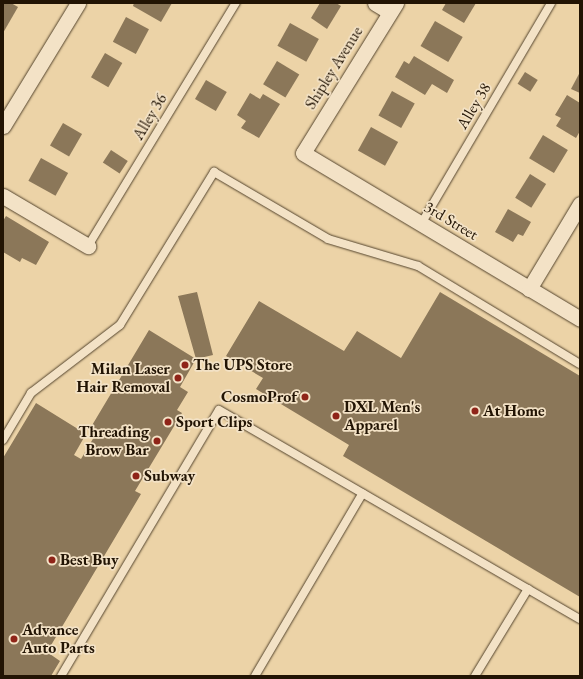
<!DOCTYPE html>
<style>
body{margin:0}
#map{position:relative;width:583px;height:679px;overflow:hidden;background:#ecd3a7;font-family:"EB Garamond",serif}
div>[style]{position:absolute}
.building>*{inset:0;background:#8b7759;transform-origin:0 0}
.roads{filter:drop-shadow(0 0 1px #54442d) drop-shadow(0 0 1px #54442d)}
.lane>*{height:8px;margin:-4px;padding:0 4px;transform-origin:4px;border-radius:4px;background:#f3e2c6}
.street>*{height:15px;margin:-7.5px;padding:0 7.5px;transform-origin:7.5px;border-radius:7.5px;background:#f3e2c6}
.dots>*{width:11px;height:11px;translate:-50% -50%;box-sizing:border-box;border:2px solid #f3e2c6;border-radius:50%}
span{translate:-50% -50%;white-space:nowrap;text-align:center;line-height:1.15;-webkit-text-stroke:3.5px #f3e2c6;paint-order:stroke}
.street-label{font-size:16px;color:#221404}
.poi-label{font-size:16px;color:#221404;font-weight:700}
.left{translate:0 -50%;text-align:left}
.right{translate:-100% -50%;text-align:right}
.frame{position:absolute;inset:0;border:4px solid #221404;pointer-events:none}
</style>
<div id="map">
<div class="building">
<div style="clip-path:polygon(3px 3px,11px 3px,18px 7px,3px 33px)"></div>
<div style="clip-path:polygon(134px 3px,172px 3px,161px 22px,133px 6px)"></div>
<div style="clip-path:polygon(320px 3px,336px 3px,341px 6px,327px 29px,311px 18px)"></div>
<div style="clip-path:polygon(446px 3px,476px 3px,464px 23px,442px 10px)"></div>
<div style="left:126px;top:17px;width:26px;height:28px;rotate:28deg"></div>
<div style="left:435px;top:21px;width:32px;height:29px;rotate:30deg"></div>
<div style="left:290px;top:23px;width:33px;height:26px;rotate:29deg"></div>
<div style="left:105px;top:53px;width:20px;height:28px;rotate:30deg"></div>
<div style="clip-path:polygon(414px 56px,454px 80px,447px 93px,432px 84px,425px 95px,395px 77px,404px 61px,409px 64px)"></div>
<div style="left:277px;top:61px;width:26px;height:27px;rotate:31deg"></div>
<div style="left:525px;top:72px;width:15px;height:14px;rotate:32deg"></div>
<div style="clip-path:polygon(580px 72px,580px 93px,571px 89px)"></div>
<div style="left:206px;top:80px;width:24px;height:22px;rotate:30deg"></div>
<div style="left:392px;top:91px;width:26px;height:28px;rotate:29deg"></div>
<div style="clip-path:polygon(250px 93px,260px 99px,263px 94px,280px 104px,259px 138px,241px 128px,246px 121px,237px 115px)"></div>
<div style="clip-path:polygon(567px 95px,580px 103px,580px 131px,576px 138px,556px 126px,561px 118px,555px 115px)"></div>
<div style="left:63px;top:123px;width:22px;height:26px;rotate:30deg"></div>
<div style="left:371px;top:127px;width:31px;height:27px;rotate:29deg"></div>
<div style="left:543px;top:135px;width:29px;height:27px;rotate:31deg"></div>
<div style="left:111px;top:150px;width:20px;height:15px;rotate:33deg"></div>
<div style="left:41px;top:158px;width:31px;height:26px;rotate:29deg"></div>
<div style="left:530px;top:174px;width:19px;height:28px;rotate:32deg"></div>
<div style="clip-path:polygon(508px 209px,531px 222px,523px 236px,518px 234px,513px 242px,495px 232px)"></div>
<div style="clip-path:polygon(6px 216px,49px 242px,36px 265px,22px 258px,20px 262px,3px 252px,3px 221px)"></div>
<div style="clip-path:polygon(197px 292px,213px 355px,196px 359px,180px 387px,188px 392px,177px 410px,182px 413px,135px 491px,141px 494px,47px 652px,60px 661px,51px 676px,3px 676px,3px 458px,36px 403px,86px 434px,74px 455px,81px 459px,97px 432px,91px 427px,149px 330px,196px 359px,178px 296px)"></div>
<div style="clip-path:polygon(440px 292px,580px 376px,580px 597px,343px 456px,349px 445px,256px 389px,263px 378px,226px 356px,259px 301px,344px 351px,357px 331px,401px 358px)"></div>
</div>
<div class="roads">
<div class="lane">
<div style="left:421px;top:224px;width:256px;rotate:-59.5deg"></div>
<div style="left:88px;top:246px;width:285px;rotate:-58.7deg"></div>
<div style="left:3px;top:440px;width:55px;rotate:-59.2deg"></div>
<div style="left:31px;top:393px;width:112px;rotate:-37.4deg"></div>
<div style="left:120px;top:325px;width:180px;rotate:-58.4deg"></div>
<div style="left:214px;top:172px;width:132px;rotate:30.4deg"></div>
<div style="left:328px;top:239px;width:94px;rotate:16.7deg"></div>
<div style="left:418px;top:266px;width:189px;rotate:31.2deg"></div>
<div style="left:61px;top:676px;width:309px;rotate:-59.3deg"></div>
<div style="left:219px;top:410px;width:417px;rotate:30.1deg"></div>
<div style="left:255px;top:676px;width:212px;rotate:-59.5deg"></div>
<div style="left:475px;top:676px;width:102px;rotate:-58.7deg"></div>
</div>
<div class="street">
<div style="left:375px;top:3px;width:17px;rotate:31deg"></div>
<div style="left:396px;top:3px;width:176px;rotate:121.8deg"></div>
<div style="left:303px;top:153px;width:323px;rotate:30.9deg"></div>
<div style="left:3px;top:126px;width:144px;rotate:-58.6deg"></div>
<div style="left:3px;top:196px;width:99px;rotate:30.5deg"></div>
<div style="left:529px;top:289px;width:99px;rotate:-59deg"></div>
</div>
</div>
<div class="dots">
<div style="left:185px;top:365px;background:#8f2418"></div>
<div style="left:178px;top:378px;background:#8f2418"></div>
<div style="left:305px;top:397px;background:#8f2418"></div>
<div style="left:475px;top:411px;background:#8f2418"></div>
<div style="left:336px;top:416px;background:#8f2418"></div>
<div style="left:168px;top:422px;background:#8f2418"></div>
<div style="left:157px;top:441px;background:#8f2418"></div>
<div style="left:136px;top:476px;background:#8f2418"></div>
<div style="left:52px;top:560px;background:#8f2418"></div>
<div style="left:14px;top:639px;background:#8f2418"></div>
</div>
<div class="street-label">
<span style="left:334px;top:68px;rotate:-58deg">Shipley Avenue</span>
<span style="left:474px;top:106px;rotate:-59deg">Alley 38</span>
<span style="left:150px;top:117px;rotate:-59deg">Alley 36</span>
<span style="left:451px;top:221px;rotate:31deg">3rd Street</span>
</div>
<div class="poi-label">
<span class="left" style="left:193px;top:365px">The UPS Store</span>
<span class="right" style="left:170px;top:378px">Milan Laser<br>Hair Removal</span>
<span class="right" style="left:297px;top:397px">CosmoProf</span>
<span class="left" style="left:344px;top:416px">DXL Men's<br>Apparel</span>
<span class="left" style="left:483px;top:411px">At Home</span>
<span class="left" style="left:176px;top:422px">Sport Clips</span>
<span class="right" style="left:149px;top:441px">Threading<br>Brow Bar</span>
<span class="left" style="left:144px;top:476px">Subway</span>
<span class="left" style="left:60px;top:560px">Best Buy</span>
<span class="left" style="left:22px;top:639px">Advance<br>Auto Parts</span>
</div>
<div class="frame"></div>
</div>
